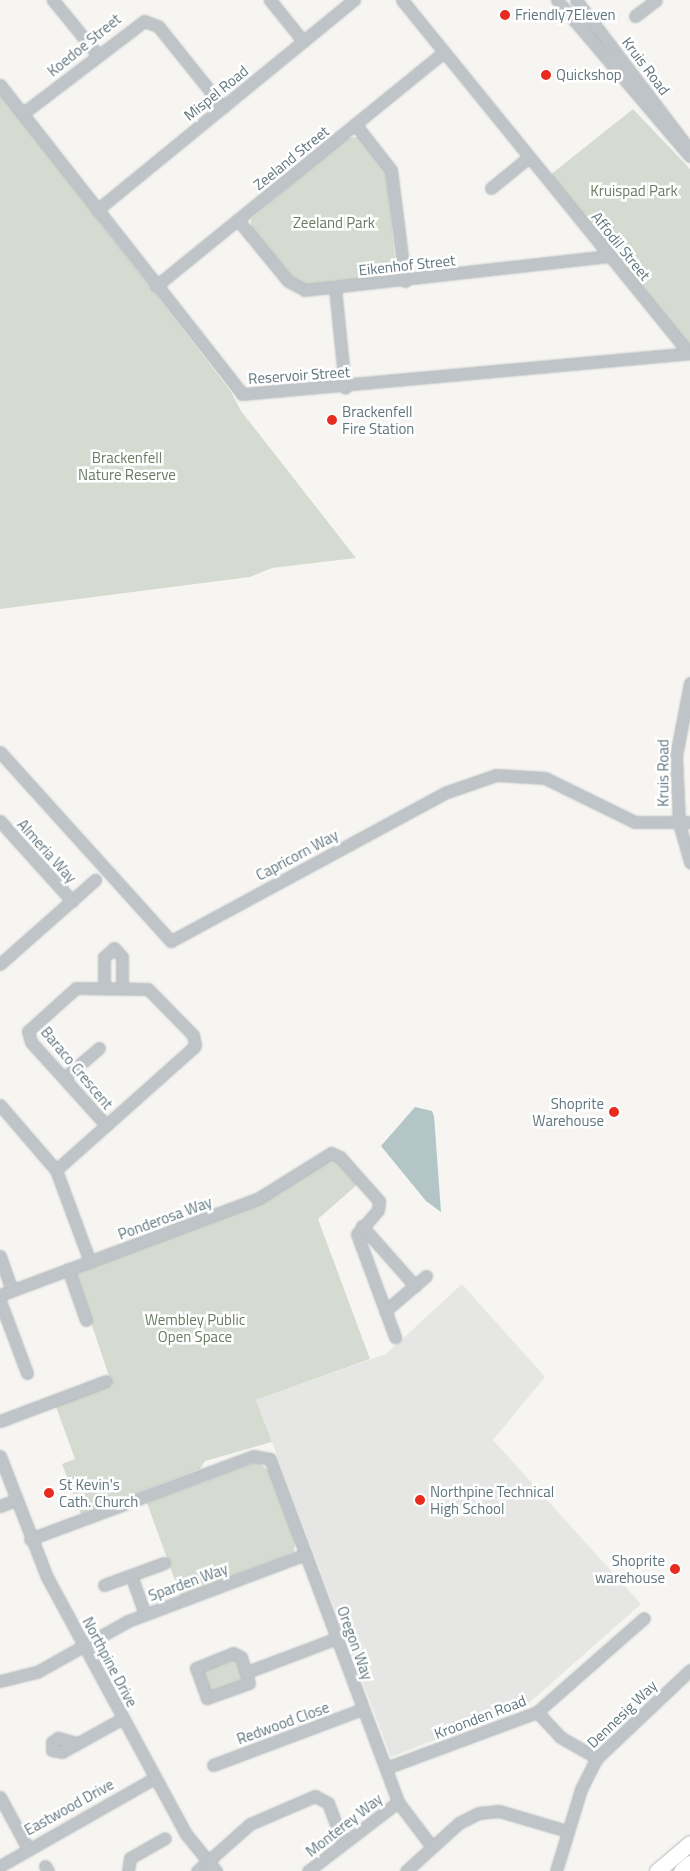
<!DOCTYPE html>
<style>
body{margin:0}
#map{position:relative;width:690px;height:1871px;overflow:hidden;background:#f6f5f2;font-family:"Titillium Web",sans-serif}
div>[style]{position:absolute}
.built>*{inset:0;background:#e6e7e5}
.green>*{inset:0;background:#d6dbd1}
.water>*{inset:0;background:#b3c5c6}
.roads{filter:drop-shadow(0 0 1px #b2b8bb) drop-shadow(0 0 1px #b2b8bb)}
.minor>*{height:11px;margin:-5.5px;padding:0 5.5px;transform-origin:5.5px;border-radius:5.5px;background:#bec4c7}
.major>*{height:15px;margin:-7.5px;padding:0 7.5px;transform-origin:7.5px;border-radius:7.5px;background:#fff}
.dots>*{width:14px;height:14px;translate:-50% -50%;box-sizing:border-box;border:2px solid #fff;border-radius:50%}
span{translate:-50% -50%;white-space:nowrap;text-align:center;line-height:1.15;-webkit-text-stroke:5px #fff;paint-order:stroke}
.poi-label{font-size:15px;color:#60767e}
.left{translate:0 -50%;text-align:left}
.right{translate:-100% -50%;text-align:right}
.street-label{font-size:15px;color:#60767e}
.park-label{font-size:15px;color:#6c7b63}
</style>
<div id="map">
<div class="built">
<div style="clip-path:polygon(462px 1284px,545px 1377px,493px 1440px,641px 1604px,529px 1703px,391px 1757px,256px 1400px,386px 1354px)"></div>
</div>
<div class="green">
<div style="clip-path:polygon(0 93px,231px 392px,241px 411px,356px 558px,272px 568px,250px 577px,0 609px)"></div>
<div style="clip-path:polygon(633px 109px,690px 169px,690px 346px,550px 175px)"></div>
<div style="clip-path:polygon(359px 137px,386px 170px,396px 270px,391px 275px,307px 285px,295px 282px,251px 228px,251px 219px,346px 138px)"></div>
<div style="clip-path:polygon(333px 1156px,359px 1183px,318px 1219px,370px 1359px,256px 1400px,272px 1442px,205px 1461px,200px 1469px,81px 1514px,62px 1464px,75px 1459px,55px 1404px,112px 1385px,75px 1275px,78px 1270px,273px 1196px)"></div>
<div style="clip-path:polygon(258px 1462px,269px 1471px,295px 1542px,294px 1552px,181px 1597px,147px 1503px)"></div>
<div style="clip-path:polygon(229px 1657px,237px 1659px,243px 1680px,212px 1694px,200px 1670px)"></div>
</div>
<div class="water">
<div style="clip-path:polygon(415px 1107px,432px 1111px,434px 1116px,441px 1212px,426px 1201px,381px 1146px)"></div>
</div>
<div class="roads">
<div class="minor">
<div style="left:53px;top:0;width:70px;rotate:50.8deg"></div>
<div style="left:270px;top:0;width:53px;rotate:51.2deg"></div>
<div style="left:402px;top:0;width:455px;rotate:50.9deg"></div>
<div style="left:557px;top:0;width:205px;rotate:49.6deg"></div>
<div style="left:576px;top:0;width:188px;rotate:52.8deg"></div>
<div style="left:635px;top:16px;width:26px;rotate:-37deg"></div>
<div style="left:0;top:85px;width:392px;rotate:51.9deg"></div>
<div style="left:242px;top:394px;width:450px;rotate:-5.2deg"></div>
<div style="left:22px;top:114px;width:153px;rotate:-37.3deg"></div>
<div style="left:144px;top:21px;width:15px;rotate:20deg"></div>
<div style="left:158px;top:26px;width:104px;rotate:51.3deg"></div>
<div style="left:355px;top:124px;width:58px;rotate:52deg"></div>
<div style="left:391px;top:170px;width:112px;rotate:82.8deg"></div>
<div style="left:491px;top:188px;width:49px;rotate:-39.2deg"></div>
<div style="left:97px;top:210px;width:332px;rotate:-39.3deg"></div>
<div style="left:238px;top:220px;width:79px;rotate:50.7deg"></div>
<div style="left:288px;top:281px;width:19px;rotate:28deg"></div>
<div style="left:305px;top:290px;width:307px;rotate:-6.4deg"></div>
<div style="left:156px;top:286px;width:371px;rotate:-39.1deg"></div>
<div style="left:335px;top:288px;width:100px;rotate:84.2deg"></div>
<div style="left:690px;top:683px;width:74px;rotate:100.9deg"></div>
<div style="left:676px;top:756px;width:67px;rotate:87.4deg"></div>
<div style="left:679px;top:823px;width:41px;rotate:74.2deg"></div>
<div style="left:0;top:752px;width:255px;rotate:47.9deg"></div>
<div style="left:171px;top:941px;width:314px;rotate:-28.4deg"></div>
<div style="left:447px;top:792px;width:52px;rotate:-19.1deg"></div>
<div style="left:496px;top:775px;width:49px;rotate:3.5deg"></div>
<div style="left:545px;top:778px;width:100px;rotate:26.1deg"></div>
<div style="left:635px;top:822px;width:55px"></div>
<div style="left:0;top:821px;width:108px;rotate:48deg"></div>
<div style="left:0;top:964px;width:127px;rotate:-41.5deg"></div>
<div style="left:104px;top:988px;width:31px;rotate:-90deg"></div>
<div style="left:104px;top:957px;width:13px;rotate:-42deg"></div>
<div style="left:114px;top:948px;width:12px;rotate:48deg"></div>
<div style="left:122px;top:957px;width:31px;rotate:90deg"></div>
<div style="left:64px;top:1078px;width:46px;rotate:-40.6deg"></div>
<div style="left:0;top:1105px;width:86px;rotate:49.3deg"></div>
<div style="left:56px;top:1170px;width:98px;rotate:69.7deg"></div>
<div style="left:56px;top:1170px;width:185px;rotate:-41.7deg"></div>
<div style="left:194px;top:1047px;width:2px;rotate:-63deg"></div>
<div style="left:195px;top:1045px;width:10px;rotate:-101deg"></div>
<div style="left:193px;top:1035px;width:64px;rotate:-134.4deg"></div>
<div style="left:148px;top:989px;width:72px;rotate:-179.2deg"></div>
<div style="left:76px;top:988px;width:64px;rotate:138.1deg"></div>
<div style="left:28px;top:1031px;width:11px;rotate:75deg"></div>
<div style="left:31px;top:1042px;width:112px;rotate:47.9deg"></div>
<div style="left:362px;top:1226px;width:80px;rotate:48.5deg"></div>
<div style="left:0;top:1256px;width:36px;rotate:71deg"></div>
<div style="left:68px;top:1269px;width:54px;rotate:70.6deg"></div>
<div style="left:0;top:1295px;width:277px;rotate:-20.5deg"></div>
<div style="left:259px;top:1198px;width:85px;rotate:-32deg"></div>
<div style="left:331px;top:1153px;width:10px;rotate:24deg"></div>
<div style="left:340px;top:1157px;width:59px;rotate:48.4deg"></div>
<div style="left:379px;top:1201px;width:9px;rotate:96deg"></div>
<div style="left:378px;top:1210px;width:32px;rotate:131deg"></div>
<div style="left:357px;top:1234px;width:110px;rotate:69.7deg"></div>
<div style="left:0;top:1301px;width:77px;rotate:69.4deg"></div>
<div style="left:385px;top:1311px;width:54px;rotate:-40.5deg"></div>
<div style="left:0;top:1421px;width:113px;rotate:-20.7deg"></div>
<div style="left:0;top:1456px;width:130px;rotate:68.8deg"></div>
<div style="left:47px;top:1577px;width:292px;rotate:61.6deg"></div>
<div style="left:186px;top:1834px;width:48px;rotate:51deg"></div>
<div style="left:0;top:1506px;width:17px;rotate:-21deg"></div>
<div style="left:30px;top:1539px;width:238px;rotate:-20.4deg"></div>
<div style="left:253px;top:1456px;width:17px;rotate:10deg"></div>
<div style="left:270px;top:1459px;width:366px;rotate:69.5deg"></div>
<div style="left:398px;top:1802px;width:56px;rotate:52.9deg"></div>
<div style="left:131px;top:1575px;width:41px;rotate:70.3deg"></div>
<div style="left:104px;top:1585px;width:64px;rotate:-20.1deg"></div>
<div style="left:233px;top:1653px;width:9px;rotate:27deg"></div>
<div style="left:241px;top:1657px;width:27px;rotate:73deg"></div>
<div style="left:249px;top:1683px;width:45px;rotate:160.3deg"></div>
<div style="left:207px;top:1698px;width:32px;rotate:-110deg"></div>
<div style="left:196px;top:1668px;width:40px;rotate:-22deg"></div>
<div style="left:247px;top:1672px;width:96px;rotate:-20.7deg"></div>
<div style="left:0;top:1681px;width:38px;rotate:-14deg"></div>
<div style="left:37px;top:1672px;width:104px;rotate:-29.3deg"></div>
<div style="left:128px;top:1621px;width:190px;rotate:-20.6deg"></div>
<div style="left:537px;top:1712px;width:34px;rotate:47deg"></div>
<div style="left:560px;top:1737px;width:43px;rotate:29.6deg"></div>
<div style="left:77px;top:1743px;width:20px;rotate:-165deg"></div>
<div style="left:58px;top:1738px;width:7px;rotate:146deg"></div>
<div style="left:52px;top:1742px;width:8px;rotate:90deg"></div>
<div style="left:52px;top:1750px;width:10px;rotate:11deg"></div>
<div style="left:62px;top:1752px;width:70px;rotate:-29.1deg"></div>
<div style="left:213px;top:1765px;width:160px;rotate:-20.5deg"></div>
<div style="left:386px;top:1768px;width:161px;rotate:-20.3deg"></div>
<div style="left:537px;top:1712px;width:142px;rotate:-41.3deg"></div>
<div style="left:0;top:1797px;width:57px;rotate:61.6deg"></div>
<div style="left:0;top:1866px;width:178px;rotate:-29.6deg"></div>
<div style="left:45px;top:1866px;width:6px;rotate:59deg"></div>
<div style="left:128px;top:1871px;width:13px;rotate:-81deg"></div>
<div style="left:130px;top:1858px;width:40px;rotate:-29.7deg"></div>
<div style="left:197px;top:1871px;width:71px;rotate:-41.6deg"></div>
<div style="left:250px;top:1824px;width:71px;rotate:-23.3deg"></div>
<div style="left:315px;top:1796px;width:15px;rotate:28deg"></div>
<div style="left:328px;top:1803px;width:43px;rotate:69.4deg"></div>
<div style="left:308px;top:1871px;width:113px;rotate:-37.5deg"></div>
<div style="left:406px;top:1871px;width:72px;rotate:-42.2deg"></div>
<div style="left:459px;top:1823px;width:22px;rotate:-27deg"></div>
<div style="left:479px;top:1813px;width:20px;rotate:-6deg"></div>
<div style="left:499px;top:1811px;width:71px;rotate:16.4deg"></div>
<div style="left:556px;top:1871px;width:86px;rotate:-73deg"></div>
<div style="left:581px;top:1789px;width:35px;rotate:-63deg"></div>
<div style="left:597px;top:1758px;width:128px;rotate:-43.4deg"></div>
</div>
<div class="major">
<div style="left:657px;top:1871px;width:43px;rotate:-40.3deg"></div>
<div style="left:681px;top:1871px;width:12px;rotate:-42deg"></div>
</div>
</div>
<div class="dots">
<div style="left:505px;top:15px;background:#e82b1f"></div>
<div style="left:546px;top:75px;background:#e82b1f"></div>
<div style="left:332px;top:420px;background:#e82b1f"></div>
<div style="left:614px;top:1112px;background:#e82b1f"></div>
<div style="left:49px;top:1493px;background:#e82b1f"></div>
<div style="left:420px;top:1500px;background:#e82b1f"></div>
<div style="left:675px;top:1569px;background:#e82b1f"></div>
</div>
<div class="poi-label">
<span class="left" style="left:515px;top:15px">Friendly7Eleven</span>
<span class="left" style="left:556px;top:75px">Quickshop</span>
<span class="left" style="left:342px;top:420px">Brackenfell<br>Fire Station</span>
<span class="right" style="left:604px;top:1112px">Shoprite<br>Warehouse</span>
<span class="left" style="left:59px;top:1493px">St Kevin's<br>Cath. Church</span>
<span class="left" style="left:430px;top:1500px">Northpine Technical<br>High School</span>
<span class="right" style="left:665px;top:1569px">Shoprite<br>warehouse</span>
</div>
<div class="street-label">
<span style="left:84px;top:45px;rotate:-39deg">Koedoe Street</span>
<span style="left:646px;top:66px;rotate:53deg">Kruis Road</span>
<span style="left:216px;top:93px;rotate:-39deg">Mispel Road</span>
<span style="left:291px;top:158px;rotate:-39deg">Zeeland Street</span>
<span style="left:621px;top:246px;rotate:51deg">Affodil Street</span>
<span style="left:407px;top:265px;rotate:-6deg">Eikenhof Street</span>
<span style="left:299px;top:375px;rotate:-4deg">Reservoir Street</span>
<span style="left:663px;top:773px;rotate:-90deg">Kruis Road</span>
<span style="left:47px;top:851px;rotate:48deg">Almeria Way</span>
<span style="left:297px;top:855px;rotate:-28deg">Capricorn Way</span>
<span style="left:77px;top:1068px;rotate:50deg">Baraco Crescent</span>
<span style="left:165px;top:1218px;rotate:-20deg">Ponderosa Way</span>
<span style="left:188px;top:1582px;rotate:-20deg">Sparden Way</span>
<span style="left:355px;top:1643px;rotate:70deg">Oregon Way</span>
<span style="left:110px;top:1662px;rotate:62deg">Northpine Drive</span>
<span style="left:622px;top:1714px;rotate:-44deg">Dennesig Way</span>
<span style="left:480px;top:1717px;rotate:-21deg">Kroonden Road</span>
<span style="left:283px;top:1723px;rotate:-20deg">Redwood Close</span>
<span style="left:69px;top:1807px;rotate:-29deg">Eastwood Drive</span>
<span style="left:344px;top:1825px;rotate:-38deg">Monterey Way</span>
</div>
<div class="park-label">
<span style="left:634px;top:191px">Kruispad Park</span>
<span style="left:334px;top:223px">Zeeland Park</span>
<span style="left:127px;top:466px">Brackenfell<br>Nature Reserve</span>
<span style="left:195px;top:1328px">Wembley Public<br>Open Space</span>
</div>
</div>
